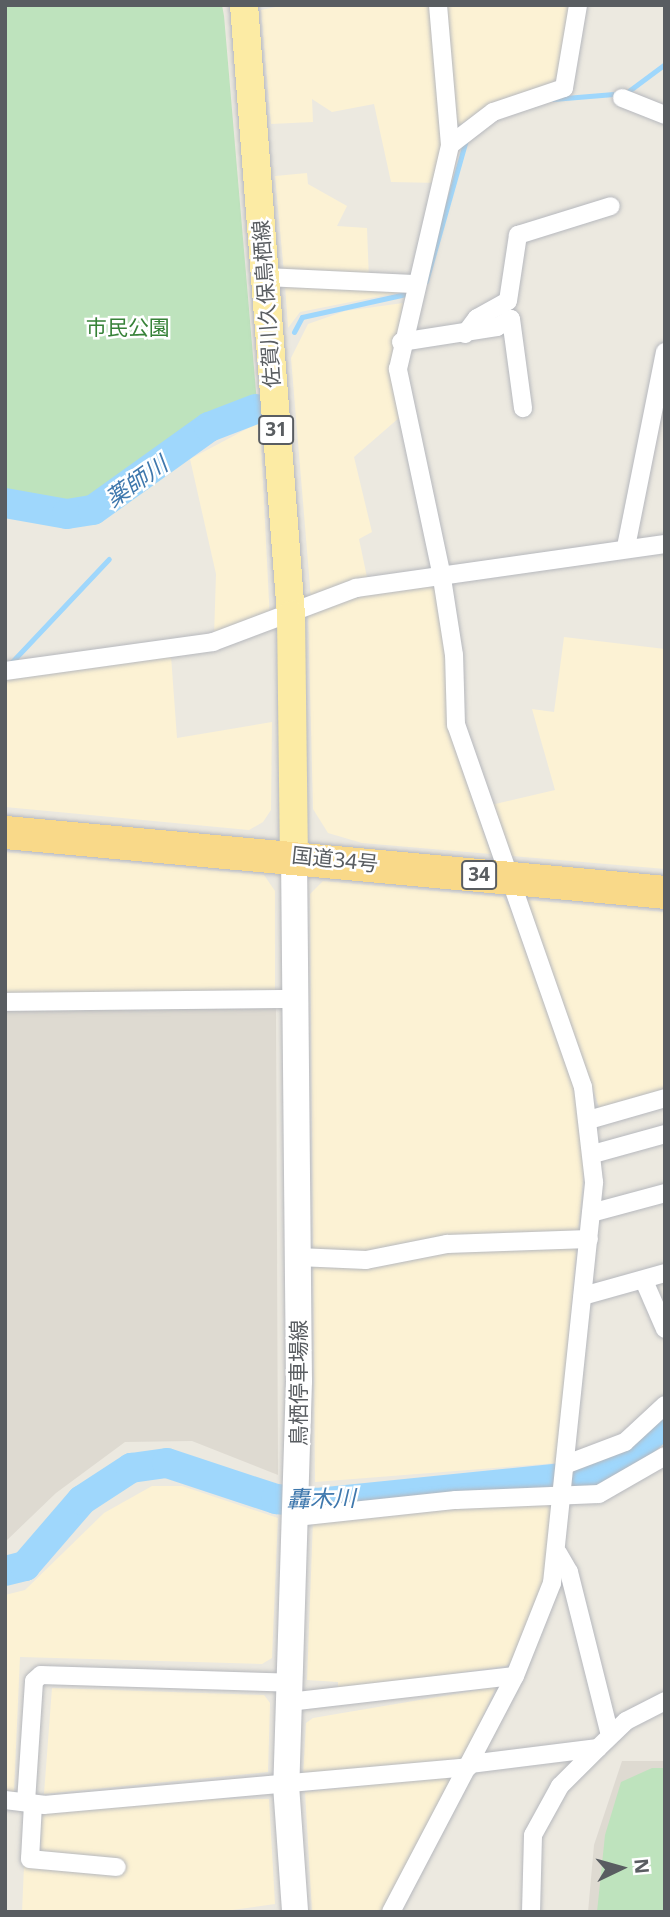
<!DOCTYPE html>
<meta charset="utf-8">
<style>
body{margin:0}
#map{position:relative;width:670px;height:1917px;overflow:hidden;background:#ece9e0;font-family:"Noto Sans","Noto Sans JP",sans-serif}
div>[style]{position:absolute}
.commercial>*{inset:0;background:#fcf2d4}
.education>*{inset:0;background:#dedad1}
.green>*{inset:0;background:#bee3bd}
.stream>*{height:5px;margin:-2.5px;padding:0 2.5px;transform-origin:2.5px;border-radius:2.5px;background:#9fd7fc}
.river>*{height:30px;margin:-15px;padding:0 15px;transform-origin:15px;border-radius:15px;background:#9fd7fc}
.roads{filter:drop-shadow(0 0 2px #b6b8bd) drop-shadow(0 0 2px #b6b8bd)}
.street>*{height:18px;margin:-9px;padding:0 9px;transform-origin:9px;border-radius:9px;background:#fff}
.secondary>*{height:26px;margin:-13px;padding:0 13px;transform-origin:13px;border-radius:13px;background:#fff}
.primary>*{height:28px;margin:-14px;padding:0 14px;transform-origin:14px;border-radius:14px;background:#fceba4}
.highway>*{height:33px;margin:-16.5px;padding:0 16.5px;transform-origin:16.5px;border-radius:16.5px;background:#f9d989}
span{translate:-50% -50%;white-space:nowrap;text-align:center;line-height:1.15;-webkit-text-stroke:5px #fff;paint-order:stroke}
.shield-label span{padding:2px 5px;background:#fff;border:2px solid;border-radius:5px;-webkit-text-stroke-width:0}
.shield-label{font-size:19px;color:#595d61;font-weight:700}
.street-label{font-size:21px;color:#595d61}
.park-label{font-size:21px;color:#378238}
.water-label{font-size:23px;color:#3f78ad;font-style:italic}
.frame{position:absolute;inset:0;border:7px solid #595d61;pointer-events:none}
.north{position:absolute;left:586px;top:1833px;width:70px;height:70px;-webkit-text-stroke:5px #fff;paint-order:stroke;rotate:85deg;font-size:19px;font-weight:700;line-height:28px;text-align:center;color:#595d61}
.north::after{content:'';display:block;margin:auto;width:24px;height:32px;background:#595d61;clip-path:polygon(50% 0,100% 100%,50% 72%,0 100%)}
</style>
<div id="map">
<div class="commercial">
<div style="clip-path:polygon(285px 5px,433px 5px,444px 131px,439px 183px,391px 182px,374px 104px,332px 112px,312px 99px,313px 122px,271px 124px,261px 10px)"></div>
<div style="clip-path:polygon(444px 5px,571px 5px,558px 82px,480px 111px,455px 128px)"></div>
<div style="clip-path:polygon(307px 173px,308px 184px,347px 206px,337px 226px,367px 228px,369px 280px,284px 274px,275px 176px)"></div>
<div style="clip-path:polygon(285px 285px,401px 292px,300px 312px,288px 328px)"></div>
<div style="clip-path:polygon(403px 303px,391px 368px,400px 417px,354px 457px,372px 532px,359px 539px,368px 582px,311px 599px,291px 358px,308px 324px,345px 311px)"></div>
<div style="clip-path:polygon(260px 422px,270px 621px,214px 636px,216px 574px,190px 459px)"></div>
<div style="clip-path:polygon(436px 578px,449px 655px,449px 731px,491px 854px,362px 843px,328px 833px,313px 809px,308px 610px)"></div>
<div style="clip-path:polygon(564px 637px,665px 649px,665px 869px,512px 856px,491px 805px,555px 790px,532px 709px,554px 712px)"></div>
<div style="clip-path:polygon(171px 656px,177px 738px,272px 722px,271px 810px,263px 822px,249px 830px,5px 807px,5px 676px)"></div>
<div style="clip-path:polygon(5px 852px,264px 875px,275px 891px,275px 995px,5px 1000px)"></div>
<div style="clip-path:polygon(323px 881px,503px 897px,511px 911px,574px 1086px,586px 1147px,557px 1463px,315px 1482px,310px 894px)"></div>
<div style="clip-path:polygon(527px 900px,665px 912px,665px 1093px,600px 1110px)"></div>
<div style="clip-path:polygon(152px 1486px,182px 1486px,278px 1518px,272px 1658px,262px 1664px,20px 1657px,14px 1792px,5px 1791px,5px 1595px,25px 1590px,104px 1513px)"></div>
<div style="clip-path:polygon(558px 1501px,547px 1583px,517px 1659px,506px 1666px,338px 1690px,338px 1682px,307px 1680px,313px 1520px,460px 1503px)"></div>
<div style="clip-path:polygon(496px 1687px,462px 1762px,303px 1776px,306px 1723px,313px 1718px)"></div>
<div style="clip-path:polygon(52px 1688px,264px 1695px,270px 1703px,268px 1772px,44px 1794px)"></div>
<div style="clip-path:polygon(454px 1776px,382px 1912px,312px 1912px,305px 1792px)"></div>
<div style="clip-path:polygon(210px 1799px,269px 1799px,275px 1904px,218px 1912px,22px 1912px,24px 1866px,40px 1867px,42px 1814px)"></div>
</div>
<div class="education">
<div style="clip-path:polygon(5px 1006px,276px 1006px,278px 1475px,192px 1441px,125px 1442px,56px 1493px,5px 1542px)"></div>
<div style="clip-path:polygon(622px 1761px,665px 1761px,665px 1912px,588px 1912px,594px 1845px)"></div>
</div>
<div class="green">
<div style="clip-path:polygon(5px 5px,222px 5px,224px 16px,257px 403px,202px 425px,102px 495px,63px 511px,5px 496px)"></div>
<div style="clip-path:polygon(652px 1768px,665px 1768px,665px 1912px,597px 1912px,605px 1835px,621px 1782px)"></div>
</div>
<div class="stream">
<div style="left:553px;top:99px;width:73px;rotate:-4.7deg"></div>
<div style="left:626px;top:93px;width:49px;rotate:-36.6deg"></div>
<div style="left:426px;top:281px;width:147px;rotate:-74.2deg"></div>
<div style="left:294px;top:332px;width:17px;rotate:-62deg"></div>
<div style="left:302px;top:317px;width:111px;rotate:-12.5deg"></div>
<div style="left:8px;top:666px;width:147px;rotate:-46.7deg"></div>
</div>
<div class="river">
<div style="left:5px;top:503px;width:63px;rotate:10.1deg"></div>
<div style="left:67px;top:514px;width:26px;rotate:-9deg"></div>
<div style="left:93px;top:510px;width:143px;rotate:-35.6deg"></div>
<div style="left:209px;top:427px;width:50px;rotate:-21deg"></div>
<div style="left:5px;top:1571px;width:21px;rotate:-14deg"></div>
<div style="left:25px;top:1566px;width:87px;rotate:-49.2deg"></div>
<div style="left:82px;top:1500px;width:59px;rotate:-33.1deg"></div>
<div style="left:131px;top:1468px;width:36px;rotate:-8deg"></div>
<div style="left:167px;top:1463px;width:115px;rotate:18.3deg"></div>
<div style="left:276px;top:1499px;width:41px;rotate:5.6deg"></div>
<div style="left:317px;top:1503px;width:275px;rotate:-5.8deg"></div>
<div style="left:591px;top:1475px;width:36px;rotate:-24deg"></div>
<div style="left:624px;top:1460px;width:56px;rotate:-42.8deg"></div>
</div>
<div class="roads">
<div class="street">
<div style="left:622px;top:98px;width:46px;rotate:21.6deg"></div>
<div style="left:450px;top:145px;width:54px;rotate:-37.5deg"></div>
<div style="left:493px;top:112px;width:75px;rotate:-18.7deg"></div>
<div style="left:564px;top:88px;width:84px;rotate:-80.4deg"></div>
<div style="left:264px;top:277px;width:151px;rotate:2.7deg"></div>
<div style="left:465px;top:334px;width:20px;rotate:-53deg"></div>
<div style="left:477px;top:318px;width:35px;rotate:-29deg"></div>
<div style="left:508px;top:301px;width:67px;rotate:-81.4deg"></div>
<div style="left:518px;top:235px;width:97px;rotate:-17.3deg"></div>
<div style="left:401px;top:342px;width:97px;rotate:-8.9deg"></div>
<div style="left:497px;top:327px;width:16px;rotate:-30deg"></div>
<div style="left:511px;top:319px;width:90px;rotate:82.3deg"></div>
<div style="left:626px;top:547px;width:199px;rotate:-78.7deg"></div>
<div style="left:5px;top:671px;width:210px;rotate:-7.9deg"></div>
<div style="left:213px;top:642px;width:153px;rotate:-20.7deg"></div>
<div style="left:356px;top:588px;width:312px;rotate:-8.1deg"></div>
<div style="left:5px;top:1002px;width:290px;rotate:-0.6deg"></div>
<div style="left:592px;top:1119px;width:76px;rotate:-16deg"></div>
<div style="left:593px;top:1154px;width:75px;rotate:-15.5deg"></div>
<div style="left:591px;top:1213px;width:77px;rotate:-15.1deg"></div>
<div style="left:298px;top:1257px;width:68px;rotate:2.5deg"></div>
<div style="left:366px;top:1260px;width:83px;rotate:-11.2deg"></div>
<div style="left:447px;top:1244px;width:142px;rotate:-2deg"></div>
<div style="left:645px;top:1283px;width:50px;rotate:66.5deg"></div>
<div style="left:583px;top:1296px;width:85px;rotate:-15.7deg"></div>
<div style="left:567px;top:1464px;width:62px;rotate:-20.8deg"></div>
<div style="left:625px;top:1442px;width:54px;rotate:-42.8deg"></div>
<div style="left:296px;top:1517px;width:161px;rotate:-6.1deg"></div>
<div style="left:456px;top:1500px;width:143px;rotate:-2.4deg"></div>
<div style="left:599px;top:1494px;width:76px;rotate:-29.9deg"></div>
<div style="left:558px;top:1553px;width:22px;rotate:60deg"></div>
<div style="left:569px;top:1572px;width:168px;rotate:75.9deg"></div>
<div style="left:289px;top:1702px;width:227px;rotate:-6.6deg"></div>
<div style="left:470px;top:1764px;width:129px;rotate:-7.1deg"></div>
<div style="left:598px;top:1748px;width:39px;rotate:-44deg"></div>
<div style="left:626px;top:1721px;width:44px;rotate:-27.1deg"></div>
<div style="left:5px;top:1800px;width:39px;rotate:7deg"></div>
<div style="left:44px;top:1805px;width:426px;rotate:-5.1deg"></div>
<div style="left:26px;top:1802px;width:121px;rotate:-86.2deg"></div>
<div style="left:34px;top:1681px;width:9px;rotate:-41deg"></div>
<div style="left:41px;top:1675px;width:249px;rotate:1.8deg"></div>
<div style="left:33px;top:1804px;width:55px;rotate:93.1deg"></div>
<div style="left:30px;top:1859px;width:87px;rotate:5.3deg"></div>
<div style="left:391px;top:1912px;width:267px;rotate:-62.3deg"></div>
<div style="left:515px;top:1676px;width:100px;rotate:-68.3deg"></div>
<div style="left:552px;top:1583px;width:403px;rotate:-84deg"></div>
<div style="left:594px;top:1182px;width:96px;rotate:-96.6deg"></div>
<div style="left:583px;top:1087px;width:384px;rotate:-109.3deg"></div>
<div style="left:456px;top:725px;width:70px;rotate:-91.6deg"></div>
<div style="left:454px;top:655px;width:84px;rotate:-98.9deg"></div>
<div style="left:441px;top:572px;width:208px;rotate:-102deg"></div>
<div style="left:398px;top:369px;width:230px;rotate:-76.9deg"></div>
<div style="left:450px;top:145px;width:141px;rotate:-94.9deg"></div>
<div style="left:531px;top:1912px;width:77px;rotate:-88.5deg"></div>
<div style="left:533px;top:1835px;width:56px;rotate:-61.1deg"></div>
<div style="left:560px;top:1786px;width:54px;rotate:-45deg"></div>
</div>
<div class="secondary">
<div style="left:294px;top:855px;width:526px;rotate:89.46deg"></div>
<div style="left:299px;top:1381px;width:404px;rotate:91.8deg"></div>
<div style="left:286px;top:1785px;width:127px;rotate:85.9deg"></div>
</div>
<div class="primary">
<div style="left:244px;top:5px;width:612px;rotate:85.59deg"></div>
<div style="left:291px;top:615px;width:240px;rotate:89.3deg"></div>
</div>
<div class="highway">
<div style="left:5px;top:832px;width:663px;rotate:5.19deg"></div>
</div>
</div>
<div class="shield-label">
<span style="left:276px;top:430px">31</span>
<span style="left:479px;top:875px">34</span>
</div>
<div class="street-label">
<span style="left:266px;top:304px;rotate:-94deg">佐賀川久保鳥栖線</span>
<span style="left:335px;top:859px;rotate:6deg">国道34号</span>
<span style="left:298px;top:1383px;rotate:-90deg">鳥栖停車場線</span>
</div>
<div class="park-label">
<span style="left:128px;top:327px">市民公園</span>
</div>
<div class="water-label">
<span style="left:136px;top:481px;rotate:-35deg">薬師川</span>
<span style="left:321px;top:1498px;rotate:-1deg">轟木川</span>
</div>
<div class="frame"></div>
<div class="north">N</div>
</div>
